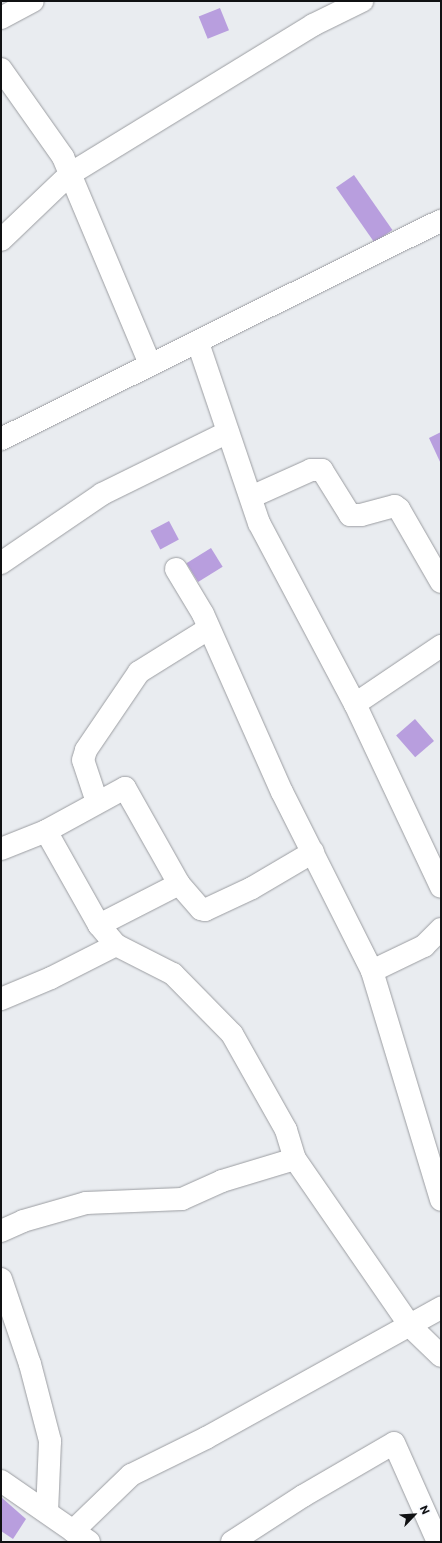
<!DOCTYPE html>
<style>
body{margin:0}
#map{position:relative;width:442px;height:1543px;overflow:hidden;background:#e9ecf0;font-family:Commissioner,sans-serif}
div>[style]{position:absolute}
.building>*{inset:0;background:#b89ede;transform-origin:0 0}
.roads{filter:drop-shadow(0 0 1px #9b9da1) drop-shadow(0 0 1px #9b9da1)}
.minor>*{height:22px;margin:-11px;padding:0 11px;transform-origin:11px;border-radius:11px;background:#fff}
.tertiary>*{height:22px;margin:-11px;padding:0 11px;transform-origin:11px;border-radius:11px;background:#fff}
span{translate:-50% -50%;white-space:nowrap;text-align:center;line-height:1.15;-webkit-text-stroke:3.5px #f7f9fe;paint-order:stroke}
.frame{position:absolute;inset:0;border:2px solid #101113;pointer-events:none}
.north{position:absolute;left:394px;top:1495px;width:40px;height:40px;-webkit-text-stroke:3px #f7f9fe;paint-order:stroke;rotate:65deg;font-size:11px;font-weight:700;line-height:16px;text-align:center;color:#101113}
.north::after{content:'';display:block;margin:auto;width:14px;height:18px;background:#101113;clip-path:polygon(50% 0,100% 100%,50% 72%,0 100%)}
</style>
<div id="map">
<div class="building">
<div style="left:220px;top:8px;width:24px;height:23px;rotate:68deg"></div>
<div style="left:354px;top:175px;width:67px;height:22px;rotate:55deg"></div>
<div style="clip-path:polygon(441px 432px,441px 464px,429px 438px)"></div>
<div style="left:169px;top:521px;width:21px;height:21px;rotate:62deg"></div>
<div style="left:211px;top:548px;width:22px;height:29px;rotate:58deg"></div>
<div style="left:415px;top:719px;width:29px;height:25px;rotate:49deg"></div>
<div style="clip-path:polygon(1px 1497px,26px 1519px,13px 1539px,1px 1531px)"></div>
</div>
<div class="roads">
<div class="minor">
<div style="left:1px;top:69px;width:108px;rotate:54.8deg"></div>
<div style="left:63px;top:157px;width:225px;rotate:67.2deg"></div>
<div style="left:1px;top:240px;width:95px;rotate:-43.7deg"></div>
<div style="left:70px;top:174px;width:285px;rotate:-31.5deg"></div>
<div style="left:313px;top:25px;width:55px;rotate:-26.1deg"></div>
<div style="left:198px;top:343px;width:190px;rotate:71.3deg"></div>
<div style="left:259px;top:523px;width:205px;rotate:62.1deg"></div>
<div style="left:355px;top:704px;width:104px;rotate:-34deg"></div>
<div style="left:1px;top:439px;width:491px;rotate:-26.4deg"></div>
<div style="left:251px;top:497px;width:66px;rotate:-24.2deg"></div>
<div style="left:311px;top:470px;width:11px"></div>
<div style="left:322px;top:470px;width:53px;rotate:58.1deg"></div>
<div style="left:350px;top:515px;width:11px"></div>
<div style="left:361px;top:515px;width:35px;rotate:-15deg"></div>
<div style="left:395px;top:506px;width:5px;rotate:37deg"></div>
<div style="left:399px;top:509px;width:84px;rotate:60.1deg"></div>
<div style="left:1px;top:563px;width:122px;rotate:-34.3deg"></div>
<div style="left:102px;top:494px;width:140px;rotate:-26.2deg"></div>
<div style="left:176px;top:569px;width:52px;rotate:59deg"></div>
<div style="left:203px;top:614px;width:195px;rotate:66.1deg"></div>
<div style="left:282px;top:792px;width:200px;rotate:63.3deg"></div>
<div style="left:372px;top:971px;width:239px;rotate:73.2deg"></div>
<div style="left:355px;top:704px;width:202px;rotate:64.8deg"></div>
<div style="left:97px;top:802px;width:44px;rotate:-108.4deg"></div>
<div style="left:83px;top:760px;width:10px;rotate:-73deg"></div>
<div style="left:86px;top:750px;width:94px;rotate:-55.8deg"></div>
<div style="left:139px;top:672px;width:81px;rotate:-31.9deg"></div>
<div style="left:46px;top:831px;width:108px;rotate:60.6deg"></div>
<div style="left:99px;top:925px;width:26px;rotate:50deg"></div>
<div style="left:116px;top:945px;width:64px;rotate:27deg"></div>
<div style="left:173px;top:974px;width:84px;rotate:45.5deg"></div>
<div style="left:232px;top:1034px;width:110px;rotate:60.6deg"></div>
<div style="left:286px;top:1130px;width:30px;rotate:73deg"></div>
<div style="left:295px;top:1159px;width:203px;rotate:55.4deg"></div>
<div style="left:410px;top:1326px;width:43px;rotate:44.1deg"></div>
<div style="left:1px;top:849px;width:48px;rotate:-21.8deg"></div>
<div style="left:46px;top:831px;width:90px;rotate:-28.6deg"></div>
<div style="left:125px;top:788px;width:110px;rotate:60.6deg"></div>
<div style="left:99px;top:925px;width:90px;rotate:-27.1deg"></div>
<div style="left:179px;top:884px;width:33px;rotate:49deg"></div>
<div style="left:201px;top:909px;width:4px;rotate:14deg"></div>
<div style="left:205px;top:910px;width:52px;rotate:-25.1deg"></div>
<div style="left:252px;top:888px;width:71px;rotate:-30.5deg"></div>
<div style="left:372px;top:971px;width:58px;rotate:-25.7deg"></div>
<div style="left:424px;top:946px;width:24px;rotate:-45deg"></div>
<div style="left:1px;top:999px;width:54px;rotate:-22.8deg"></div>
<div style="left:51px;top:978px;width:73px;rotate:-26.9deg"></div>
<div style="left:1px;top:1231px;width:24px;rotate:-24deg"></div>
<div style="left:23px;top:1221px;width:66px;rotate:-15.9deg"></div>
<div style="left:86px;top:1203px;width:96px;rotate:-2.4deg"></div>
<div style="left:182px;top:1199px;width:44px;rotate:-24.2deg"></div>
<div style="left:222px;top:1181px;width:76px;rotate:-16.8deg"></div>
<div style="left:1px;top:1279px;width:90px;rotate:71.2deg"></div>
<div style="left:30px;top:1364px;width:80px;rotate:75.4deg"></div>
<div style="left:50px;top:1441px;width:71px;rotate:92.4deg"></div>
<div style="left:232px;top:1542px;width:85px;rotate:-32.9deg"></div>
<div style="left:303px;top:1496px;width:105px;rotate:-30.2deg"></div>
<div style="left:394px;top:1443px;width:108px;rotate:66deg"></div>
</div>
<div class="tertiary">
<div style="left:1px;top:18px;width:36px;rotate:-28deg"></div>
<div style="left:1px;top:1481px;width:107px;rotate:34.7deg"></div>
<div style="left:73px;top:1531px;width:81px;rotate:-44deg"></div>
<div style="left:131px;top:1475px;width:84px;rotate:-26.3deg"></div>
<div style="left:206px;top:1438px;width:269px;rotate:-29deg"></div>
</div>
</div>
<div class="frame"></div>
<div class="north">N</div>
</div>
